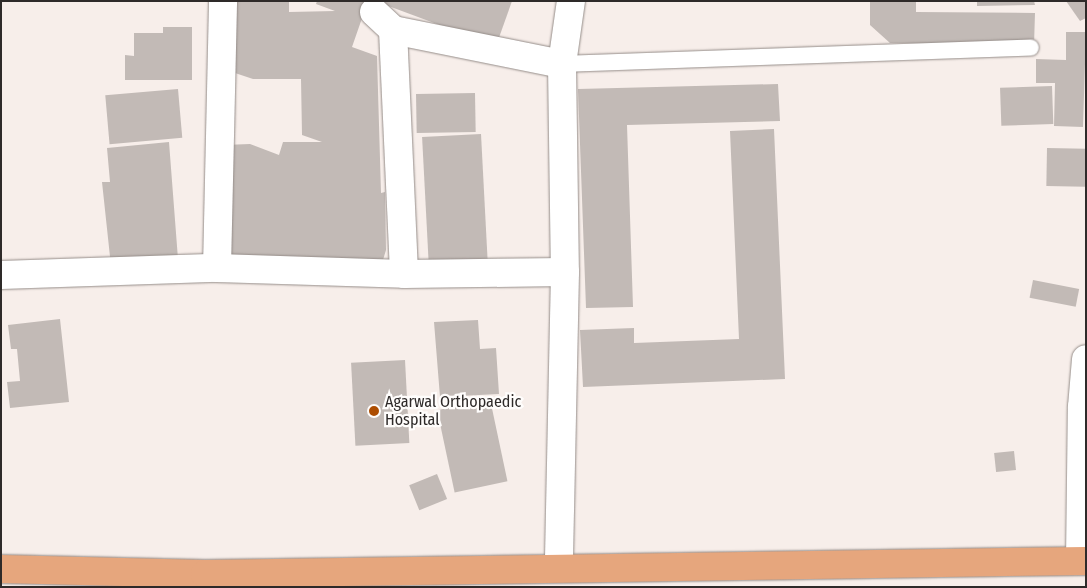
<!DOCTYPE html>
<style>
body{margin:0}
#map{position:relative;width:1087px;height:588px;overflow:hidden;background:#f7eeea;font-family:"Fira Sans Condensed",sans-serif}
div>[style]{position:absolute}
.building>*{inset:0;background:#c2bab6;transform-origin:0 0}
.roads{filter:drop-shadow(0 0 1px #958d89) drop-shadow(0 0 1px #958d89)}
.lane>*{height:16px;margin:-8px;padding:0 8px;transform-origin:8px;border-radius:8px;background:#fff}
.street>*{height:28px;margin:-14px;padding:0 14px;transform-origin:14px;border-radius:14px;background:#fff}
.primary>*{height:28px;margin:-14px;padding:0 14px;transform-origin:14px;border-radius:14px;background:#e6a67d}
.dots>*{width:14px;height:14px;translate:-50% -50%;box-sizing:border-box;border:2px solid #fffdfc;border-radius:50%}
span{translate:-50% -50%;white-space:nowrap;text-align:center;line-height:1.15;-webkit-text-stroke:4.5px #fffdfc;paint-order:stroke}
.poi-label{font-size:16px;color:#2e2a29}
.left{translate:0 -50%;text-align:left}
.frame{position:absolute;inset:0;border:2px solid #2e2a29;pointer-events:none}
</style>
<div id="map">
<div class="building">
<div style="clip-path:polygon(229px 1px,289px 1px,289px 12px,335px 11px,316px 4px,317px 1px,368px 1px,352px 47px,377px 56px,381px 193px,385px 192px,386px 250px,383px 260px,227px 263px,224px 145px,250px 144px,279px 155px,283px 142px,322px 142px,302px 135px,301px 79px,253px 79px,226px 70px)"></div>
<div style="clip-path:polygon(375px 1px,512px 1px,496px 46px)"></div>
<div style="clip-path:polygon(870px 1px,916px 1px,916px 12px,1035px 13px,1034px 45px,890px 43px,870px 25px)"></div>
<div style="clip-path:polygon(977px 1px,1034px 1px,1035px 5px,977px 6px)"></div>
<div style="clip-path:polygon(1066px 1px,1086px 1px,1086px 18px,1080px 21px)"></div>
<div style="clip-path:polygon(163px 27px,192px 27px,192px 80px,125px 80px,125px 55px,134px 56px,134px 33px,163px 33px)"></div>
<div style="clip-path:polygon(1066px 32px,1086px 32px,1083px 127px,1054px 126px,1055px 83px,1036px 83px,1036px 59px,1066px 60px)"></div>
<div style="clip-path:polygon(778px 84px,780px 121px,627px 125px,633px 307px,586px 308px,578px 89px)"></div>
<div style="left:1052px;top:86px;width:38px;height:52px;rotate:88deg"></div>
<div style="left:178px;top:89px;width:49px;height:73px;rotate:85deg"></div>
<div style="left:475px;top:93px;width:39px;height:59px;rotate:89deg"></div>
<div style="clip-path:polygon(774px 129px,785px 379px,583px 387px,580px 330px,634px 328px,634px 343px,739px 339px,730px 131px)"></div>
<div style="left:481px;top:134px;width:132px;height:59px;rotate:87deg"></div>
<div style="clip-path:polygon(169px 142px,178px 259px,111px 266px,102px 182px,110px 182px,107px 148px)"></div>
<div style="left:1047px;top:148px;width:39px;height:38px;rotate:1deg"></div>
<div style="left:1033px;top:280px;width:47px;height:18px;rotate:11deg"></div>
<div style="clip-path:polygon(60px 319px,69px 402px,10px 408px,7px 382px,20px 381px,17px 349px,11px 349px,8px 325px)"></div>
<div style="clip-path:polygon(478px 320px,480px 349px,496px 348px,499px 394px,440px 397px,434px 322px)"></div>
<div style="left:405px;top:360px;width:83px;height:54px;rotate:87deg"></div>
<div style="left:490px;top:399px;width:84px;height:54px;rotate:78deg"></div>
<div style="left:1014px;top:451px;width:19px;height:20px;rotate:84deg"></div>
<div style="left:437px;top:474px;width:27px;height:30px;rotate:68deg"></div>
</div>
<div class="roads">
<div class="lane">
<div style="left:562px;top:64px;width:469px;rotate:-2deg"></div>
</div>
<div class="street">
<div style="left:374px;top:12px;width:26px;rotate:43deg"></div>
<div style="left:393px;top:30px;width:172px;rotate:11.4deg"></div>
<div style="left:562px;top:64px;width:208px;rotate:89.2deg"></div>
<div style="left:393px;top:30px;width:244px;rotate:87.4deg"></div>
<div style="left:562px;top:64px;width:64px;rotate:-81.9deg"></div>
<div style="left:217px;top:268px;width:267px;rotate:-88.7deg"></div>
<div style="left:1px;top:275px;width:216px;rotate:-1.9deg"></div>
<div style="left:217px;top:268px;width:187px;rotate:1.8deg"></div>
<div style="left:404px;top:274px;width:161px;rotate:-0.7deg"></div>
<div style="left:565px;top:272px;width:296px;rotate:91.2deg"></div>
<div style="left:1080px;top:561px;width:154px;rotate:-89.3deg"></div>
<div style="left:1082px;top:407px;width:48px;rotate:-85.2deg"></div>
</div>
<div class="primary">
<div style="left:1px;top:569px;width:204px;rotate:1.4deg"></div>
<div style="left:205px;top:574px;width:881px;rotate:-0.85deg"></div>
</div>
</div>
<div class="dots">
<div style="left:374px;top:411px;background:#ad4d01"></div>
</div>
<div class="poi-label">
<span class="left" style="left:385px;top:411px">Agarwal Orthopaedic<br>Hospital</span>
</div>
<div class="frame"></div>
</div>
